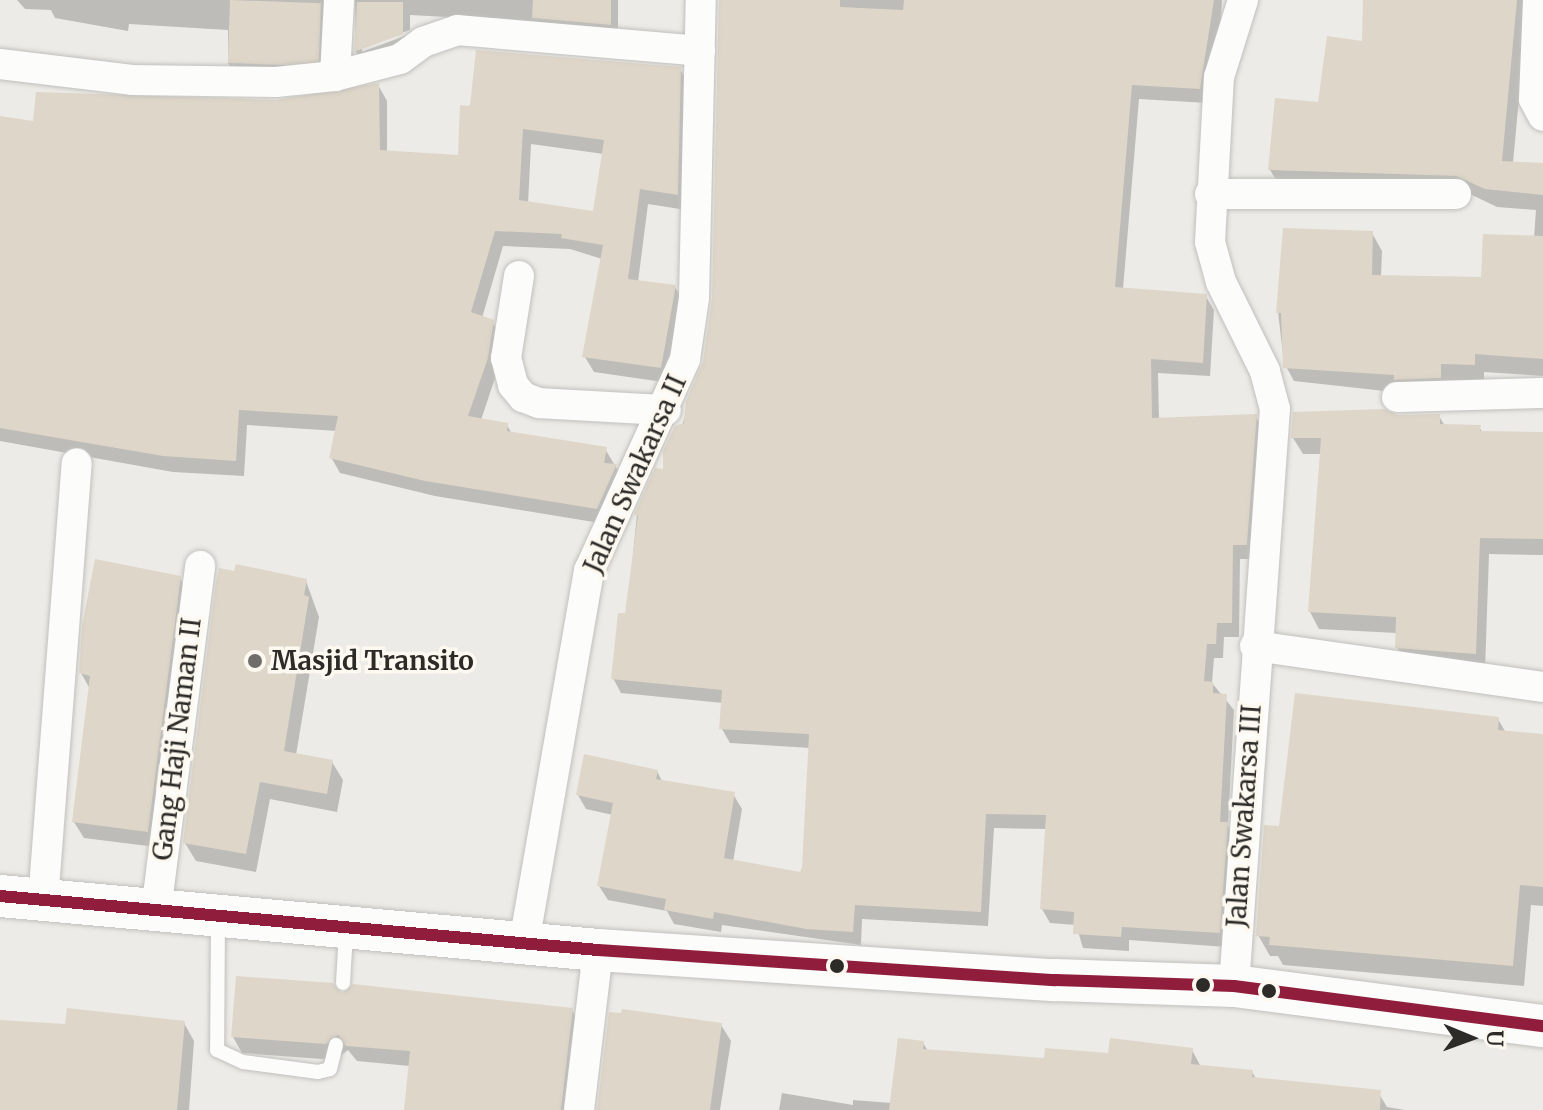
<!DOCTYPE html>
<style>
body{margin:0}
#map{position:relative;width:1543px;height:1110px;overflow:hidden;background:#edebe7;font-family:Merriweather,serif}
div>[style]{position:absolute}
.shadow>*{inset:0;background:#0003}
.building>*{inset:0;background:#ded6c8;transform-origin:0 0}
.roads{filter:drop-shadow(0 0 2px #c1c0bd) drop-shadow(0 0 2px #c1c0bd)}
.lane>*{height:14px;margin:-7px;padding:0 7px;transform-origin:7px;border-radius:7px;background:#fcfcfb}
.street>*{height:30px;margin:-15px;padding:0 15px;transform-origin:15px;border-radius:15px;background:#fcfcfb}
.secondary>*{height:42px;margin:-21px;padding:0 21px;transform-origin:21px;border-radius:21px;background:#fcfcfb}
.bus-1>*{height:12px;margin:-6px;padding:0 6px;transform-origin:6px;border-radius:6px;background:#901d3c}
.dots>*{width:22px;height:22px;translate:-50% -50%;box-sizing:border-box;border:4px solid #fdf9f1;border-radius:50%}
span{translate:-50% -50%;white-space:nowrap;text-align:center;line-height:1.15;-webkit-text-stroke:7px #fdf9f1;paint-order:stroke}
.street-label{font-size:26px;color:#2d2b28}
.poi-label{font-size:26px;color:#2d2b28;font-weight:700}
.left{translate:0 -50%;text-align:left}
.north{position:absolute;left:1431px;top:998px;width:80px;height:80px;-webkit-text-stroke:6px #fdf9f1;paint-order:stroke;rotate:91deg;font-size:22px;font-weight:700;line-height:32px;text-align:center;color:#2d2b28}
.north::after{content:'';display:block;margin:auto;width:28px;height:36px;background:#2d2b28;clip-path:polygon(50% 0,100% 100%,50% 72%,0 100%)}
</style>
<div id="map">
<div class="shadow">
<div style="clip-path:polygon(17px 0,337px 0,325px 74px,236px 77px,228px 63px,228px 30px,129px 24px,128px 31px,55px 18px,51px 10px,25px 9px)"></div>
<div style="clip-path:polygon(355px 0,618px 0,618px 39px,484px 19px,410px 15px,410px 30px,362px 47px,362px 52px,410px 34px,364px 66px,356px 52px)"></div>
<div style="clip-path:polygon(721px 0,1222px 0,1219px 55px,1208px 103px,1139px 99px,1123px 289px,1205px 295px,1214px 310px,1210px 376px,1158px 373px,1159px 420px,1255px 416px,1264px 430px,1255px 559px,1240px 559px,1239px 637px,1224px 637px,1223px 658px,1214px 658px,1212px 683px,1234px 710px,1228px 826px,1235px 839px,1227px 947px,1129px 940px,1129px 951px,1083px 948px,1076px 925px,1050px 923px,1042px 909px,1047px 829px,994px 828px,988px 926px,862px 919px,861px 945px,722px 925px,721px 932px,674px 924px,667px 911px,608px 900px,599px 886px,613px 815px,586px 809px,578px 795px,657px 771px,663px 783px,733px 794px,742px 809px,733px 862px,801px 874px,804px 868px,811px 748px,730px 743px,722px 729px,723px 703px,621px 693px,613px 678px,627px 615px,637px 514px,665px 471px,705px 363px,714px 301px)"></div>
<div style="clip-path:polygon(1365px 0,1528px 0,1513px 163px,1543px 165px,1543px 376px,1484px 372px,1484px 382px,1403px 393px,1294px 381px,1284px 363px,1278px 312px,1372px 233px,1382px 251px,1381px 277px,1482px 279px,1534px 238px,1536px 210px,1497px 207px,1468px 193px,1281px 188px,1270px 170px,1364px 43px)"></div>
<div style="clip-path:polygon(evenodd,680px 69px,689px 85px,686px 210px,648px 204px,638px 282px,675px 287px,684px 302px,670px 383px,594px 372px,585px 357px,602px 259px,570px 249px,503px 246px,482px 318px,492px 322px,502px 338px,496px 375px,481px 420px,507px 425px,512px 434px,605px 449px,625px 482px,606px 524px,435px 496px,340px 473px,331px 457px,337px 431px,247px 425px,244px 476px,173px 472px,0 441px,0 118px,35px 124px,276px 102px,378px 85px,387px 101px,387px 153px,460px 157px,462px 107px,680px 69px,531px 144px,604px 154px,595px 213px,528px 204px,531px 144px)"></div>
<div style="clip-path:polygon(1439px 416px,1445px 426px,1479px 427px,1483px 433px,1543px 434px,1543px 555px,1489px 554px,1485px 670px,1406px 664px,1397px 647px,1397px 633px,1319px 629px,1310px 612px,1322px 454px,1303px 454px,1293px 438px,1397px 417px)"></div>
<div style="clip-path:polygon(179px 577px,189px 594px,156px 847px,84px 838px,74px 822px,90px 689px,81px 673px)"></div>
<div style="clip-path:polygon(306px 581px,319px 617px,296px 755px,332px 762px,343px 780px,337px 812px,270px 799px,256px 872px,196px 861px,185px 843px)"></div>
<div style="clip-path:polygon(1498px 719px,1506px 733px,1543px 737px,1543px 906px,1531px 905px,1524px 986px,1283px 965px,1278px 956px,1270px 956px,1258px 935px,1281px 828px)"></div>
<div style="clip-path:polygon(341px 996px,572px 1010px,581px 1026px,571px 1110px,406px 1110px,410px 1066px,357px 1061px,348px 1050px,335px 1060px,242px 1053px,233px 1037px)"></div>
<div style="clip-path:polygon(0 1022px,67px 1026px,184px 1023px,194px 1041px,189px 1110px,0 1110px)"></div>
<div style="clip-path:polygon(721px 1025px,731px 1041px,720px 1110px,599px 1110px)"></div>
<div style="clip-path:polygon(923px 1043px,928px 1051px,1046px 1060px,1192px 1050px,1201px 1067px,1252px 1072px,1257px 1080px,1378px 1092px,1387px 1107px,1405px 1110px,779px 1110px,782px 1093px,853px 1105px,853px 1100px,892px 1103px)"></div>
</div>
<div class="building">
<div style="left:230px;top:0;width:91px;height:63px;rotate:2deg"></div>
<div style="clip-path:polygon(533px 0,611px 0,611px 25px,532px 18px)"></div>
<div style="clip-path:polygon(719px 0,840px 0,840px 7px,903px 10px,904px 0,1214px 0,1200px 89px,1132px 85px,1115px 287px,1207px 294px,1203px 363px,1151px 359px,1152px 418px,1257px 414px,1247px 545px,1233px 545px,1232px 623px,1217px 623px,1216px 644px,1207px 644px,1204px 681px,1213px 682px,1213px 693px,1227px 694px,1220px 822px,1228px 822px,1220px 933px,1122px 927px,1121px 937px,1073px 934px,1074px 912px,1040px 909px,1046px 815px,986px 814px,981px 912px,855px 905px,853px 932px,806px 929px,714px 912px,713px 919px,664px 910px,666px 899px,597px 886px,613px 803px,576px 795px,584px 754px,658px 770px,656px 779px,735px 792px,724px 858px,800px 872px,802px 867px,809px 734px,719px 729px,722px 690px,611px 679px,618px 613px,625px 613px,638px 515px,634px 515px,655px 468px,663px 469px,663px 451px,675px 426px,684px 423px,686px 401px,703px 362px,712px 298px)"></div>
<div style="clip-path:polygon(1363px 0,1517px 0,1502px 161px,1543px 163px,1543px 195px,1485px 189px,1456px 176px,1268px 170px,1275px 98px,1318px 102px,1327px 36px,1362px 41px)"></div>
<div style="clip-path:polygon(357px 2px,403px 2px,403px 34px,354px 52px)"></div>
<div style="clip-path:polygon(evenodd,476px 50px,681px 67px,678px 195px,640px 189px,628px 279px,676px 285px,661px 368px,582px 357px,603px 245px,561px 238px,562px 234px,495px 231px,471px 312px,494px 320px,488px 358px,468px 416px,508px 423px,507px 431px,607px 447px,604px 463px,617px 464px,597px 509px,425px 481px,329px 458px,338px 416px,239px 410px,236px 461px,163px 456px,0 428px,0 116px,33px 121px,36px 92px,276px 100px,379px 83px,380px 150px,458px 155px,460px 105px,470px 106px,476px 50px,523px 129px,604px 140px,593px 211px,519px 200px,523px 129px)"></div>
<div style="clip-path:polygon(1283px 228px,1373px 231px,1372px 275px,1481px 277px,1483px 234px,1543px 236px,1543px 359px,1475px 354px,1475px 365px,1441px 364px,1441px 378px,1394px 380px,1394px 375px,1283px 368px,1281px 313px,1276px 313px)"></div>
<div style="clip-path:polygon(1384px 409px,1398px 415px,1440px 414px,1440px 424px,1481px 425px,1480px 431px,1543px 432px,1543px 539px,1480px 538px,1476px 654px,1395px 648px,1396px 617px,1308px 612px,1321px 438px,1291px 438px,1293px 412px)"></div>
<div style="clip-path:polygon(95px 559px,181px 576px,148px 832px,72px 822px,90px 676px,79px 673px,82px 626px)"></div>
<div style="clip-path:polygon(236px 564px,307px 579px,304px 595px,309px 597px,284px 751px,333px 760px,327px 794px,260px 782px,246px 854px,183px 843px,216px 582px,219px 568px,234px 571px)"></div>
<div style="clip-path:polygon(1295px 693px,1499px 717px,1498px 730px,1543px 734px,1543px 887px,1520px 885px,1513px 966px,1269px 945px,1270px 937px,1256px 936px,1264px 825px,1279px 826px)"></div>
<div style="clip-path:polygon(236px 976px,333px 983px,342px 993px,353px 984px,573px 1008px,561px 1110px,404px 1110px,410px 1051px,346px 1046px,338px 1035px,326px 1044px,231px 1037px)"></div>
<div style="clip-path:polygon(67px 1008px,185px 1021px,177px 1110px,0 1110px,0 1020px,65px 1024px)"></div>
<div style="clip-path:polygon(622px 1009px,722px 1023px,710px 1110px,597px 1110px,609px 1012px,621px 1013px)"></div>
<div style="clip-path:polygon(898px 1038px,924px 1041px,923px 1049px,1044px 1058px,1045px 1048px,1108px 1053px,1110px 1038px,1193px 1048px,1191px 1064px,1253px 1070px,1252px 1077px,1381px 1090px,1380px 1110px,889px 1110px)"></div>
</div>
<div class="roads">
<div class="lane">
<div style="left:218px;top:920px;width:130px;rotate:90.4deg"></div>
<div style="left:217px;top:1050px;width:29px;rotate:25deg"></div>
<div style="left:243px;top:1062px;width:76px;rotate:7.6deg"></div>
<div style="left:318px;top:1072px;width:12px;rotate:-14deg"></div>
<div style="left:330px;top:1069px;width:25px;rotate:-76deg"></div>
<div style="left:343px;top:983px;width:51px;rotate:-86.6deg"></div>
</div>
<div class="street">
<div style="left:1538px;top:0;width:99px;rotate:92.3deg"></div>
<div style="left:1534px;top:99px;width:19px;rotate:62deg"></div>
<div style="left:0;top:64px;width:133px;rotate:6.9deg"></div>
<div style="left:132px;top:80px;width:144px;rotate:0.8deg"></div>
<div style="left:276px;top:82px;width:59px;rotate:-5.8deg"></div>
<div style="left:335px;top:76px;width:67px;rotate:-14.7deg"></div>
<div style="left:400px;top:59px;width:29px;rotate:-36deg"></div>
<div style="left:423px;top:42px;width:36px;rotate:-19deg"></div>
<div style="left:457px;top:30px;width:244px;rotate:4.9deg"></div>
<div style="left:335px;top:76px;width:76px;rotate:-87deg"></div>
<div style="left:1210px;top:194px;width:246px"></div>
<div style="left:519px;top:276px;width:83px;rotate:99deg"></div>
<div style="left:506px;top:358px;width:28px;rotate:75deg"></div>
<div style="left:513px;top:385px;width:16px;rotate:50deg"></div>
<div style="left:523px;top:397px;width:17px;rotate:21deg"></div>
<div style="left:539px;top:403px;width:127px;rotate:3.2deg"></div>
<div style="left:1397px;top:397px;width:146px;rotate:-1.6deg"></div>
<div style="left:1255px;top:646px;width:291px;rotate:8.1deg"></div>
<div style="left:43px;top:901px;width:439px;rotate:-85.6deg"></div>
<div style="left:156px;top:911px;width:348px;rotate:-82.7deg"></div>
<div style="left:524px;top:943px;width:378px;rotate:-80.1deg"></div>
<div style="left:589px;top:571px;width:233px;rotate:-65.6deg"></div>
<div style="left:685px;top:359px;width:62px;rotate:-81.6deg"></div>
<div style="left:694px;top:298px;width:298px;rotate:-88.7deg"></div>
<div style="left:1234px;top:986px;width:578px;rotate:-85.94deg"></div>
<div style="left:1275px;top:409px;width:39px;rotate:-105deg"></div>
<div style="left:1265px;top:371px;width:99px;rotate:-116.3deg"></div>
<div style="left:1221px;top:282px;width:41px;rotate:-105.4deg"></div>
<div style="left:1210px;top:242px;width:165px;rotate:-86.9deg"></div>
<div style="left:1219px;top:77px;width:81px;rotate:-72.7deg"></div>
<div style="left:579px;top:1110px;width:161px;rotate:-83.2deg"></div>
</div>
<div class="secondary">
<div style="left:0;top:896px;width:600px;rotate:5.16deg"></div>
<div style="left:598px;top:950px;width:458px;rotate:3.8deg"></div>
<div style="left:1055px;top:980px;width:179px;rotate:1.9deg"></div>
<div style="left:1234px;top:986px;width:312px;rotate:7.4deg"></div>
</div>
</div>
<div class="bus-1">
<div style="left:0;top:896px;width:600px;rotate:5.16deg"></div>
<div style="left:598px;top:950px;width:458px;rotate:3.8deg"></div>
<div style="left:1055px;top:980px;width:179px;rotate:1.9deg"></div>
<div style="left:1234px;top:986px;width:312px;rotate:7.4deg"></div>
</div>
<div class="dots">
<div style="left:255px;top:661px;background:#706e6b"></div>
<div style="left:837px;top:966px;background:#2d2b28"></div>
<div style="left:1203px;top:985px;background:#2d2b28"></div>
<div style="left:1269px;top:991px;background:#2d2b28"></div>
</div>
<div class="street-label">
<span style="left:635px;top:474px;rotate:-66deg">Jalan Swakarsa II</span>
<span style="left:177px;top:739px;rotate:-83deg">Gang Haji Naman II</span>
<span style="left:1244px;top:816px;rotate:-86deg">Jalan Swakarsa III</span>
</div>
<div class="poi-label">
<span class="left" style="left:271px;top:661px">Masjid Transito</span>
</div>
<div class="north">U</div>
</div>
